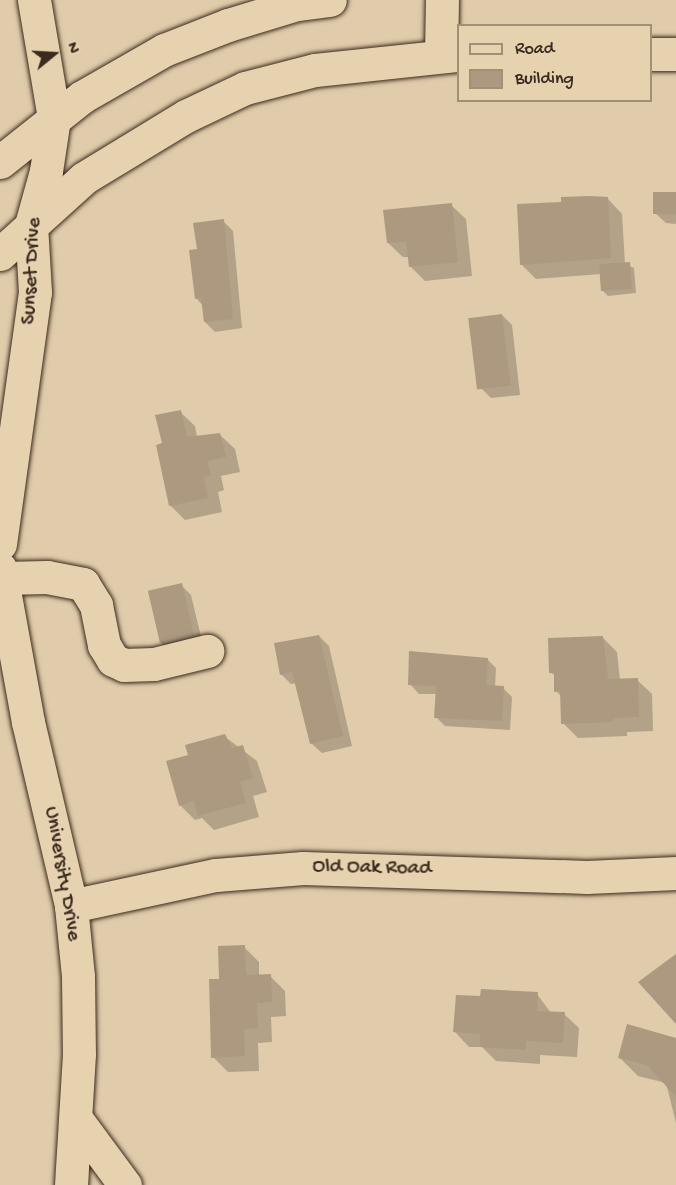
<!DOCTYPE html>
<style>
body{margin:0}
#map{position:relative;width:676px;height:1185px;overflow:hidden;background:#e0cbaa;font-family:"Gochi Hand",sans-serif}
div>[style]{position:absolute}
.shadow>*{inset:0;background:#0003}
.building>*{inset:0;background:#ad997f;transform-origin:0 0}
.roads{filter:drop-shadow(0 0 2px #3b2a1e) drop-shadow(0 0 2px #3b2a1e)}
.minor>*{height:33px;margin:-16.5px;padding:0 16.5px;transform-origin:16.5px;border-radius:16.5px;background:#e7d2b0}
span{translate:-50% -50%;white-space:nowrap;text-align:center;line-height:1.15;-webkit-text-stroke:5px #e7d2b0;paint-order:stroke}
.street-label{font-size:21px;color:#3b2a1e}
.legend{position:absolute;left:457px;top:24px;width:195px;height:78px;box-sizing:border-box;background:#e7d2b0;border:2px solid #a28f76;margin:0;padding:8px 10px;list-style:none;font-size:18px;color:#3b2a1e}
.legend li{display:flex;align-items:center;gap:12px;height:30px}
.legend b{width:30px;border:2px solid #a28f76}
.north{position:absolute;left:24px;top:24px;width:60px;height:60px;-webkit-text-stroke:4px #e7d2b0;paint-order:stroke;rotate:72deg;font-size:16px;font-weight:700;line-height:24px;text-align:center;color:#3b2a1e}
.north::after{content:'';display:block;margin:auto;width:21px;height:27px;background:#3b2a1e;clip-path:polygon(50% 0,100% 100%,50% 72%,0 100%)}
</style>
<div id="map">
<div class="shadow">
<div style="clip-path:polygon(676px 192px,676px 224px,666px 223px,655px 213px,655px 194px)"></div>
<div style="clip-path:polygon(608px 199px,622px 214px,625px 264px,634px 268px,636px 293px,608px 296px,603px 291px,601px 274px,536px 279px,522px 265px)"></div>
<div style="clip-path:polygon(451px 205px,466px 219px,472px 276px,425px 281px,410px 266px,409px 257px,403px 257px,388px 243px)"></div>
<div style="clip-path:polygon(223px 221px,233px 231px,242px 328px,215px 332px,205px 322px,203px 306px,196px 298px,198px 250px)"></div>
<div style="clip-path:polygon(502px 315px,512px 325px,520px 395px,491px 398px,481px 388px)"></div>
<div style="clip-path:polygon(180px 412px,195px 426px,197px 437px,220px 435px,235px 449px,240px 472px,221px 476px,224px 490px,218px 492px,222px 512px,185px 520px,170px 505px,163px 444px)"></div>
<div style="clip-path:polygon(181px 585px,191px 595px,203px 645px,171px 653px,161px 643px,150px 591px)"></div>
<div style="clip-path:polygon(319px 636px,329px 646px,352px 746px,322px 753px,311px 743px,296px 683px,291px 684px,281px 674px)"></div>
<div style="clip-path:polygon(603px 638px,617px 652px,620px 680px,637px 680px,652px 694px,653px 731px,627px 732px,627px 736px,578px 738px,563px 723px,562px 697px,556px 691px,556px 677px,551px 672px)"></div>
<div style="clip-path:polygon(487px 659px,496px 668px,495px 687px,503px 688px,512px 697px,510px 730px,445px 726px,436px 717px,437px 694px,419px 694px,410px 684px)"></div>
<div style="clip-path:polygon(224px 736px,257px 761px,267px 792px,253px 796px,259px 817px,214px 830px,202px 818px,195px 820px,180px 805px,189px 756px)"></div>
<div style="clip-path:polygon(244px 947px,259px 962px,259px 976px,270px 976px,285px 991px,286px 1016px,271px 1017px,272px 1042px,258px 1043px,259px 1071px,228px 1072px,213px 1057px,221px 980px)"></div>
<div style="clip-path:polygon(537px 994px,551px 1013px,564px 1014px,579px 1028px,577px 1057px,540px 1055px,540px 1064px,496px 1061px,482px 1047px,469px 1047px,455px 1032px,481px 998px)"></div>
<div style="clip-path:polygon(676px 1040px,676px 1123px,666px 1083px,638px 1076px,619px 1057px)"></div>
</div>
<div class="building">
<div style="left:653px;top:192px;width:23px;height:22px"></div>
<div style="clip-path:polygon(590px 196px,608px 197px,611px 258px,520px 265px,517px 204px,561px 202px,561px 197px)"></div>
<div style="clip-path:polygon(452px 203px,458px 262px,409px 267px,406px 242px,387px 243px,383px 210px)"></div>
<div style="clip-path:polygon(224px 219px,233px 319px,204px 322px,201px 298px,195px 299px,189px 250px,197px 249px,193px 223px)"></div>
<div style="left:630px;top:262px;width:27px;height:31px;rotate:86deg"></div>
<div style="left:502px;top:314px;width:72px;height:34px;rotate:83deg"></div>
<div style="clip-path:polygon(181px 410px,187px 437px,220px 433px,226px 457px,207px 461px,211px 476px,204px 477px,208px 498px,169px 506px,156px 445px,162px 443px,155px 415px)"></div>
<div style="left:182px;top:583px;width:53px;height:35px;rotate:77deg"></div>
<div style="clip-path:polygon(319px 635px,343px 736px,310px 744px,292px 672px,280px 675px,274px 643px)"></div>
<div style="clip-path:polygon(603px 636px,608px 679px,638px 678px,639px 717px,613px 718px,613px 722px,561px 724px,560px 691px,554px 692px,554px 673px,549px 673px,548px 638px)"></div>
<div style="clip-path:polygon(409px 651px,488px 658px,486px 685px,504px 686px,502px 721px,434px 718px,436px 686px,408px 685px)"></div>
<div style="clip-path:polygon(225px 734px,232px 748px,243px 745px,253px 778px,240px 782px,246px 803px,198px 816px,194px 801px,179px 806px,166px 761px,188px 755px,185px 745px)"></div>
<div style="clip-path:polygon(245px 945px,246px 975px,271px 974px,272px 1002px,257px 1003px,258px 1028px,244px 1029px,245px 1056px,211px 1058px,209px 979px,219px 979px,218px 946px)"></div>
<div style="clip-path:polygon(676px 954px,676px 1024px,638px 982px)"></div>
<div style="clip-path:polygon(481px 989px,538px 992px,537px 1011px,565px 1012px,563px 1043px,526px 1041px,526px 1050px,480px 1047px,480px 1034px,453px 1032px,456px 995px,480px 996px)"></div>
<div style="clip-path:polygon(627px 1024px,676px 1038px,676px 1097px,647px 1065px,618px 1058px)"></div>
</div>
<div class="roads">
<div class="minor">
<div style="left:650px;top:54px;width:26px"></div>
<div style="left:441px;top:56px;width:56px;rotate:-89deg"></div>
<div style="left:0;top:162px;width:105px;rotate:-38.4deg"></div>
<div style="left:82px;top:97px;width:95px;rotate:-29.8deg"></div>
<div style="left:164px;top:50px;width:69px;rotate:-21.3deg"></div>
<div style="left:228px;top:25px;width:72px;rotate:-16.9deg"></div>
<div style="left:297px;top:4px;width:33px;rotate:-7deg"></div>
<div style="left:0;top:254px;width:113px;rotate:-42.1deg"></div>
<div style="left:84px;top:178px;width:119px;rotate:-31.3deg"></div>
<div style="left:186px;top:116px;width:65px;rotate:-25.4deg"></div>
<div style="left:245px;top:88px;width:72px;rotate:-14.4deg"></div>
<div style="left:315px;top:70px;width:144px;rotate:-6deg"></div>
<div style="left:0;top:544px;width:254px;rotate:-82.1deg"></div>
<div style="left:35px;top:292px;width:67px;rotate:-93.4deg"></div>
<div style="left:31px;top:225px;width:56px;rotate:-74.5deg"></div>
<div style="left:46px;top:171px;width:54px;rotate:-81.4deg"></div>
<div style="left:54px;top:118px;width:120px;rotate:-99.6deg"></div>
<div style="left:0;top:568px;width:157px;rotate:79.7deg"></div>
<div style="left:28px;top:722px;width:189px;rotate:76.8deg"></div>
<div style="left:71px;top:906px;width:70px;rotate:84.3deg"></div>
<div style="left:78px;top:976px;width:78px;rotate:89.3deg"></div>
<div style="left:79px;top:1054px;width:131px;rotate:93.5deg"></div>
<div style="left:2px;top:578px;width:45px;rotate:-1.3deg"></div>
<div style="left:47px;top:577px;width:37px;rotate:11deg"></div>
<div style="left:83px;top:584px;width:25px;rotate:58deg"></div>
<div style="left:96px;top:605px;width:41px;rotate:78.7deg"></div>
<div style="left:104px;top:645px;width:17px;rotate:59deg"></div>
<div style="left:113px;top:660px;width:12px;rotate:24deg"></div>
<div style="left:124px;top:665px;width:30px;rotate:-2deg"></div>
<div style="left:154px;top:664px;width:55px;rotate:-13.8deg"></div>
<div style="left:71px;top:906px;width:148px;rotate:-12.1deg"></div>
<div style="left:216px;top:875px;width:87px;rotate:-4.6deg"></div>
<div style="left:303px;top:868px;width:284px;rotate:1.8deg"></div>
<div style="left:587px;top:877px;width:89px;rotate:-2.6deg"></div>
<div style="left:77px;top:1120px;width:81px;rotate:53.6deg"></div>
</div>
</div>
<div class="street-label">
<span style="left:33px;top:271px;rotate:-87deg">Sunset Drive</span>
<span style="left:372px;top:869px;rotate:1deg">Old Oak Road</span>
<span style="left:61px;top:874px;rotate:80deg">University Drive</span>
</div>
<ul class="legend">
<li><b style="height:8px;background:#e7d2b0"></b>Road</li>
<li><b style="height:16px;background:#ad997f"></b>Building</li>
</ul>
<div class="north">N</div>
</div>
